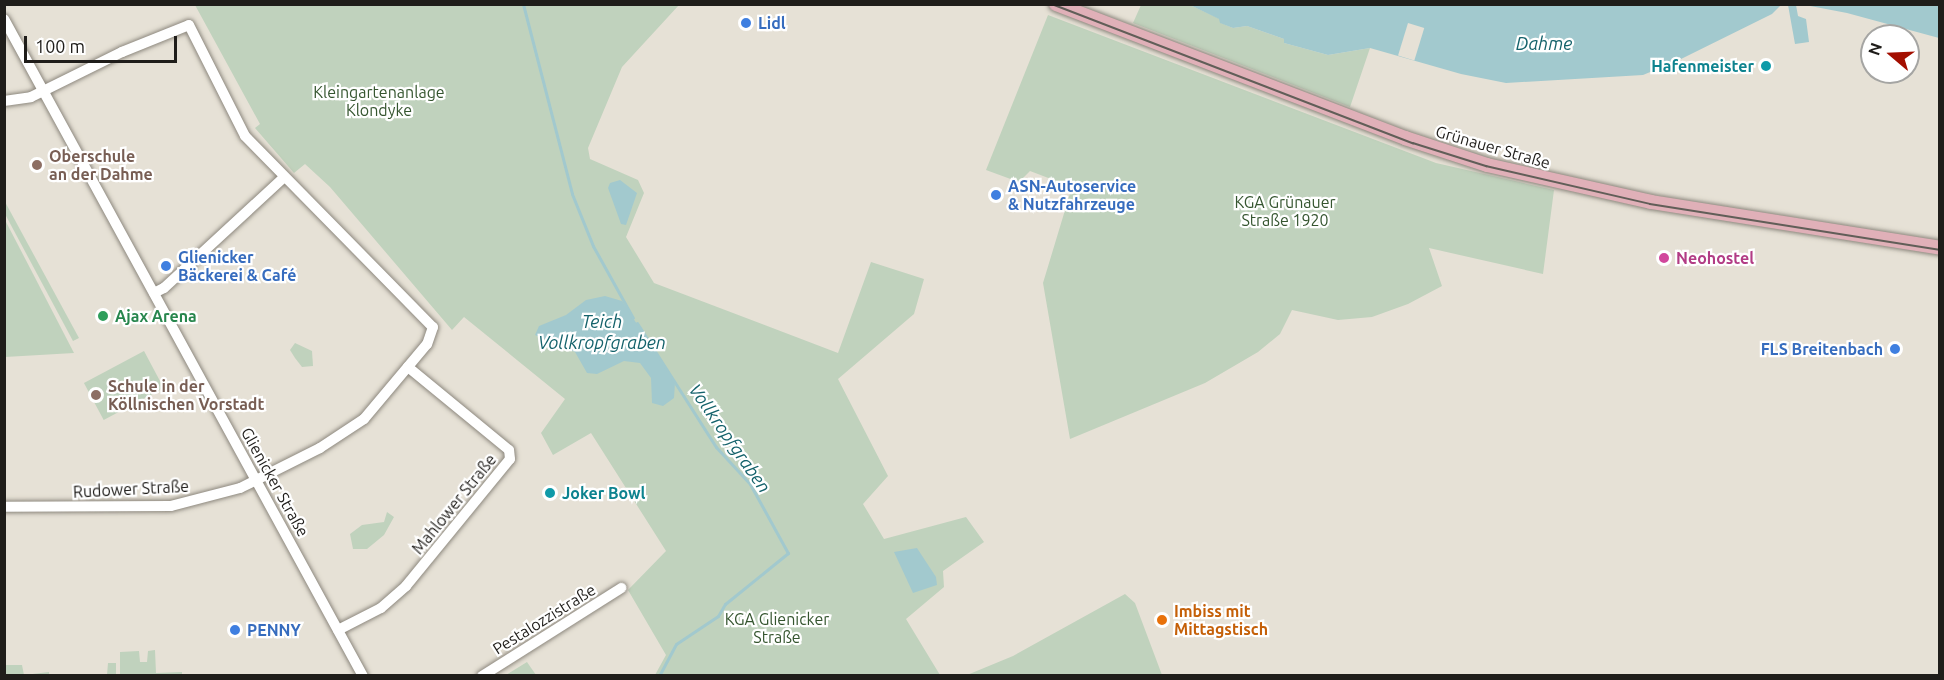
<!DOCTYPE html>
<meta charset="utf-8">
<style>
body{margin:0}
#map{position:relative;width:1944px;height:680px;overflow:hidden;background:#e6e1d6;font-family:Ubuntu,sans-serif}
div>[style]{position:absolute}
.green>*{inset:0;background:#c0d2bd;transform-origin:0 0}
.water>*{inset:0;background:#a2c9ce}
.pier>*{inset:0;background:#e6e1d6;transform-origin:0 0}
.stream>*{height:3px;margin:-1.5px;padding:0 1.5px;transform-origin:1.5px;border-radius:1.5px;background:#a2c9ce}
.roads{filter:drop-shadow(0 0 2px #8d887e) drop-shadow(0 0 2px #8d887e)}
.minor>*{height:10px;margin:-5px;padding:0 5px;transform-origin:5px;border-radius:5px;background:#fff}
.major>*{height:14px;margin:-7px;padding:0 7px;transform-origin:7px;border-radius:7px;background:#e0b0b8}
.tram>*{height:1.5px;margin:-0.75px;padding:0 0.75px;transform-origin:0.75px;border-radius:0.75px;background:#615e58}
.dots>*{width:16px;height:16px;translate:-50% -50%;box-sizing:border-box;border:3px solid #fff;border-radius:50%}
span{translate:-50% -50%;white-space:nowrap;text-align:center;line-height:1.15;-webkit-text-stroke:4.5px #fff;paint-order:stroke}
.shop-label{font-size:16px;color:#366cbe;font-weight:700}
.left{translate:0 -50%;text-align:left}
.right{translate:-100% -50%;text-align:right}
.culture-label{font-size:16px;color:#0d838f;font-weight:700}
.park-label{font-size:16px;color:#35552f}
.street-label{font-size:16px;color:#1f1d1a}
.education-label{font-size:16px;color:#785e54;font-weight:700}
.hotel-label{font-size:16px;color:#b23c85;font-weight:700}
.leisure-label{font-size:16px;color:#27864d;font-weight:700}
.food-label{font-size:16px;color:#c56008;font-weight:700}
.water-label{font-size:18px;color:#14626b;font-style:italic}
.frame{position:absolute;inset:0;border:6px solid #1f1d1a;pointer-events:none}
.north{position:absolute;left:1860px;top:24px;width:60px;height:60px;box-sizing:border-box;background:#fff;border:2px solid #a5a5a3;border-radius:50%;rotate:289deg;font-size:16px;font-weight:700;line-height:24px;text-align:center;color:#1f1d1a}
.north::after{content:'';display:block;margin:auto;width:21px;height:27px;background:#a30e00;clip-path:polygon(50% 0,100% 100%,50% 72%,0 100%)}
.scale{position:absolute;left:24px;top:36px;width:153px;height:27px;box-sizing:border-box;border:3px solid #1f1d1a;border-top:0;padding-left:8px;font-size:18px;line-height:21px;white-space:nowrap;color:#1f1d1a;-webkit-text-stroke:4px #fff;paint-order:stroke}
</style>
<div id="map">
<div class="green">
<div style="clip-path:polygon(195px 5px,679px 5px,622px 67px,588px 148px,590px 159px,638px 180px,644px 193px,626px 237px,654px 283px,838px 353px,871px 262px,924px 279px,914px 314px,838px 379px,888px 476px,863px 504px,884px 539px,966px 517px,984px 542px,943px 571px,944px 587px,906px 619px,940px 675px,655px 675px,666px 655px,628px 590px,666px 551px,591px 433px,553px 455px,541px 433px,565px 399px,464px 317px,452px 330px,330px 187px,305px 164px,294px 173px,255px 128px,260px 124px)"></div>
<div style="clip-path:polygon(1141px 5px,1190px 5px,1220px 19px,1221px 23px,1233px 28px,1247px 26px,1284px 39px,1284px 43px,1328px 55px,1370px 48px,1350px 107px,1133px 23px)"></div>
<div style="clip-path:polygon(1048px 15px,1436px 163px,1554px 190px,1543px 274px,1429px 248px,1442px 286px,1408px 304px,1372px 317px,1338px 320px,1292px 310px,1280px 334px,1258px 352px,1205px 383px,1070px 439px,1043px 283px,1072px 187px,1030px 171px,1019px 182px,986px 170px)"></div>
<div style="clip-path:polygon(4px 200px,79px 338px,73px 341px,5px 214px)"></div>
<div style="clip-path:polygon(5px 220px,30px 268px,74px 353px,5px 357px)"></div>
<div style="clip-path:polygon(295px 343px,312px 351px,313px 366px,302px 367px,295px 358px,290px 350px)"></div>
<div style="left:144px;top:351px;width:42px;height:68px;rotate:62deg"></div>
<div style="clip-path:polygon(387px 512px,394px 517px,384px 535px,367px 549px,353px 549px,350px 534px,362px 525px,384px 522px)"></div>
<div style="clip-path:polygon(1125px 594px,1135px 603px,1162px 675px,967px 675px,1013px 656px)"></div>
<div style="clip-path:polygon(155px 650px,156px 673px,182px 672px,182px 675px,120px 675px,120px 652px,139px 651px,140px 662px,147px 662px,148px 651px)"></div>
<div style="clip-path:polygon(527px 662px,536px 675px,506px 675px)"></div>
<div style="clip-path:polygon(108px 663px,116px 663px,116px 675px,53px 675px,107px 675px)"></div>
<div style="clip-path:polygon(4px 665px,22px 665px,24px 675px,49px 672px,49px 675px,5px 675px)"></div>
</div>
<div class="water">
<div style="clip-path:polygon(1190px 5px,1781px 5px,1772px 14px,1679px 60px,1679px 68px,1672px 69px,1672px 63px,1643px 75px,1506px 83px,1461px 74px,1370px 48px,1328px 55px,1284px 43px,1284px 39px,1247px 26px,1233px 28px,1220px 23px,1219px 19px)"></div>
<div style="clip-path:polygon(1788px 5px,1796px 5px,1798px 16px,1806px 19px,1809px 42px,1795px 44px)"></div>
<div style="clip-path:polygon(1805px 5px,1939px 5px,1939px 38px,1847px 13px)"></div>
<div style="clip-path:polygon(620px 180px,637px 193px,626px 225px,621px 224px,608px 188px,610px 183px)"></div>
<div style="clip-path:polygon(605px 296px,622px 301px,675px 383px,674px 398px,663px 406px,652px 403px,651px 378px,640px 363px,624px 361px,597px 374px,587px 373px,575px 352px,535px 335px,539px 326px,566px 315px,586px 300px)"></div>
<div style="clip-path:polygon(917px 548px,936px 577px,937px 585px,913px 593px,894px 552px)"></div>
</div>
<div class="pier">
<div style="left:1408px;top:23px;width:17px;height:34px;rotate:17deg"></div>
</div>
<div class="stream">
<div style="left:523px;top:4px;width:196px;rotate:75.5deg"></div>
<div style="left:572px;top:194px;width:56px;rotate:68deg"></div>
<div style="left:593px;top:246px;width:82px;rotate:60.9deg"></div>
<div style="left:637px;top:323px;width:147px;rotate:57.5deg"></div>
<div style="left:716px;top:447px;width:50px;rotate:47.4deg"></div>
<div style="left:750px;top:484px;width:79px;rotate:61.2deg"></div>
<div style="left:788px;top:553px;width:81px;rotate:141deg"></div>
<div style="left:725px;top:604px;width:14px;rotate:120deg"></div>
<div style="left:718px;top:616px;width:50px;rotate:146.3deg"></div>
<div style="left:676px;top:644px;width:36px;rotate:118deg"></div>
</div>
<div class="roads">
<div class="minor">
<div style="left:4px;top:19px;width:749px;rotate:61.35deg"></div>
<div style="left:4px;top:101px;width:27px;rotate:-8deg"></div>
<div style="left:31px;top:97px;width:102px;rotate:-26.3deg"></div>
<div style="left:122px;top:52px;width:72px;rotate:-21.9deg"></div>
<div style="left:189px;top:25px;width:124px;rotate:63.2deg"></div>
<div style="left:245px;top:136px;width:268px;rotate:45.5deg"></div>
<div style="left:433px;top:327px;width:18px;rotate:109deg"></div>
<div style="left:427px;top:344px;width:98px;rotate:130deg"></div>
<div style="left:364px;top:419px;width:53px;rotate:146.6deg"></div>
<div style="left:320px;top:448px;width:89px;rotate:153.4deg"></div>
<div style="left:240px;top:488px;width:71px;rotate:165.4deg"></div>
<div style="left:171px;top:506px;width:167px;rotate:179.7deg"></div>
<div style="left:154px;top:293px;width:11px;rotate:-27deg"></div>
<div style="left:164px;top:288px;width:162px;rotate:-42.7deg"></div>
<div style="left:338px;top:630px;width:48px;rotate:-27.1deg"></div>
<div style="left:381px;top:608px;width:33px;rotate:-41deg"></div>
<div style="left:406px;top:586px;width:164px;rotate:-50.7deg"></div>
<div style="left:510px;top:459px;width:9px;rotate:-96deg"></div>
<div style="left:509px;top:450px;width:131px;rotate:-140.6deg"></div>
<div style="left:482px;top:676px;width:165px;rotate:-32.3deg"></div>
</div>
<div class="major">
<div style="left:1056px;top:4px;width:374px;rotate:21deg"></div>
<div style="left:1405px;top:138px;width:86px;rotate:18.2deg"></div>
<div style="left:1487px;top:165px;width:168px;rotate:12.7deg"></div>
<div style="left:1651px;top:202px;width:293px;rotate:9deg"></div>
</div>
</div>
<div class="tram">
<div style="left:1052px;top:4px;width:387px;rotate:21.1deg"></div>
<div style="left:1413px;top:143px;width:77px;rotate:17.5deg"></div>
<div style="left:1486px;top:166px;width:168px;rotate:13deg"></div>
<div style="left:1650px;top:204px;width:294px;rotate:9deg"></div>
</div>
<div class="dots">
<div style="left:746px;top:23px;background:#3f7fe0"></div>
<div style="left:1766px;top:66px;background:#0f9aa8"></div>
<div style="left:37px;top:165px;background:#8d6e63"></div>
<div style="left:996px;top:195px;background:#3f7fe0"></div>
<div style="left:1664px;top:258px;background:#d1479c"></div>
<div style="left:166px;top:266px;background:#3f7fe0"></div>
<div style="left:103px;top:316px;background:#2e9e5b"></div>
<div style="left:1895px;top:349px;background:#3f7fe0"></div>
<div style="left:96px;top:395px;background:#8d6e63"></div>
<div style="left:550px;top:493px;background:#0f9aa8"></div>
<div style="left:1162px;top:620px;background:#e8710a"></div>
<div style="left:235px;top:630px;background:#3f7fe0"></div>
</div>
<div class="shop-label">
<span class="left" style="left:758px;top:23px">Lidl</span>
<span class="left" style="left:1008px;top:195px">ASN-Autoservice<br>&amp; Nutzfahrzeuge</span>
<span class="left" style="left:178px;top:266px">Glienicker<br>Bäckerei &amp; Café</span>
<span class="right" style="left:1883px;top:349px">FLS Breitenbach</span>
<span class="left" style="left:247px;top:630px">PENNY</span>
</div>
<div class="culture-label">
<span class="right" style="left:1754px;top:66px">Hafenmeister</span>
<span class="left" style="left:562px;top:493px">Joker Bowl</span>
</div>
<div class="park-label">
<span style="left:379px;top:101px">Kleingartenanlage<br>Klondyke</span>
<span style="left:1285px;top:211px">KGA Grünauer<br>Straße 1920</span>
<span style="left:777px;top:628px">KGA Glienicker<br>Straße</span>
</div>
<div class="street-label">
<span style="left:1493px;top:147px;rotate:16deg">Grünauer Straße</span>
<span style="left:275px;top:482px;rotate:61deg">Glienicker Straße</span>
<span style="left:131px;top:489px;rotate:-3deg">Rudower Straße</span>
<span style="left:454px;top:504px;rotate:-51deg">Mahlower Straße</span>
<span style="left:544px;top:619px;rotate:-32deg">Pestalozzistraße</span>
</div>
<div class="education-label">
<span class="left" style="left:49px;top:165px">Oberschule<br>an der Dahme</span>
<span class="left" style="left:108px;top:395px">Schule in der<br>Köllnischen Vorstadt</span>
</div>
<div class="hotel-label">
<span class="left" style="left:1676px;top:258px">Neohostel</span>
</div>
<div class="leisure-label">
<span class="left" style="left:115px;top:316px">Ajax Arena</span>
</div>
<div class="food-label">
<span class="left" style="left:1174px;top:620px">Imbiss mit<br>Mittagstisch</span>
</div>
<div class="water-label">
<span style="left:1544px;top:43px">Dahme</span>
<span style="left:602px;top:332px">Teich<br>Vollkropfgraben</span>
<span style="left:730px;top:438px;rotate:55deg">Vollkropfgraben</span>
</div>
<div class="frame"></div>
<div class="north">N</div>
<div class="scale">100 m</div>
</div>
